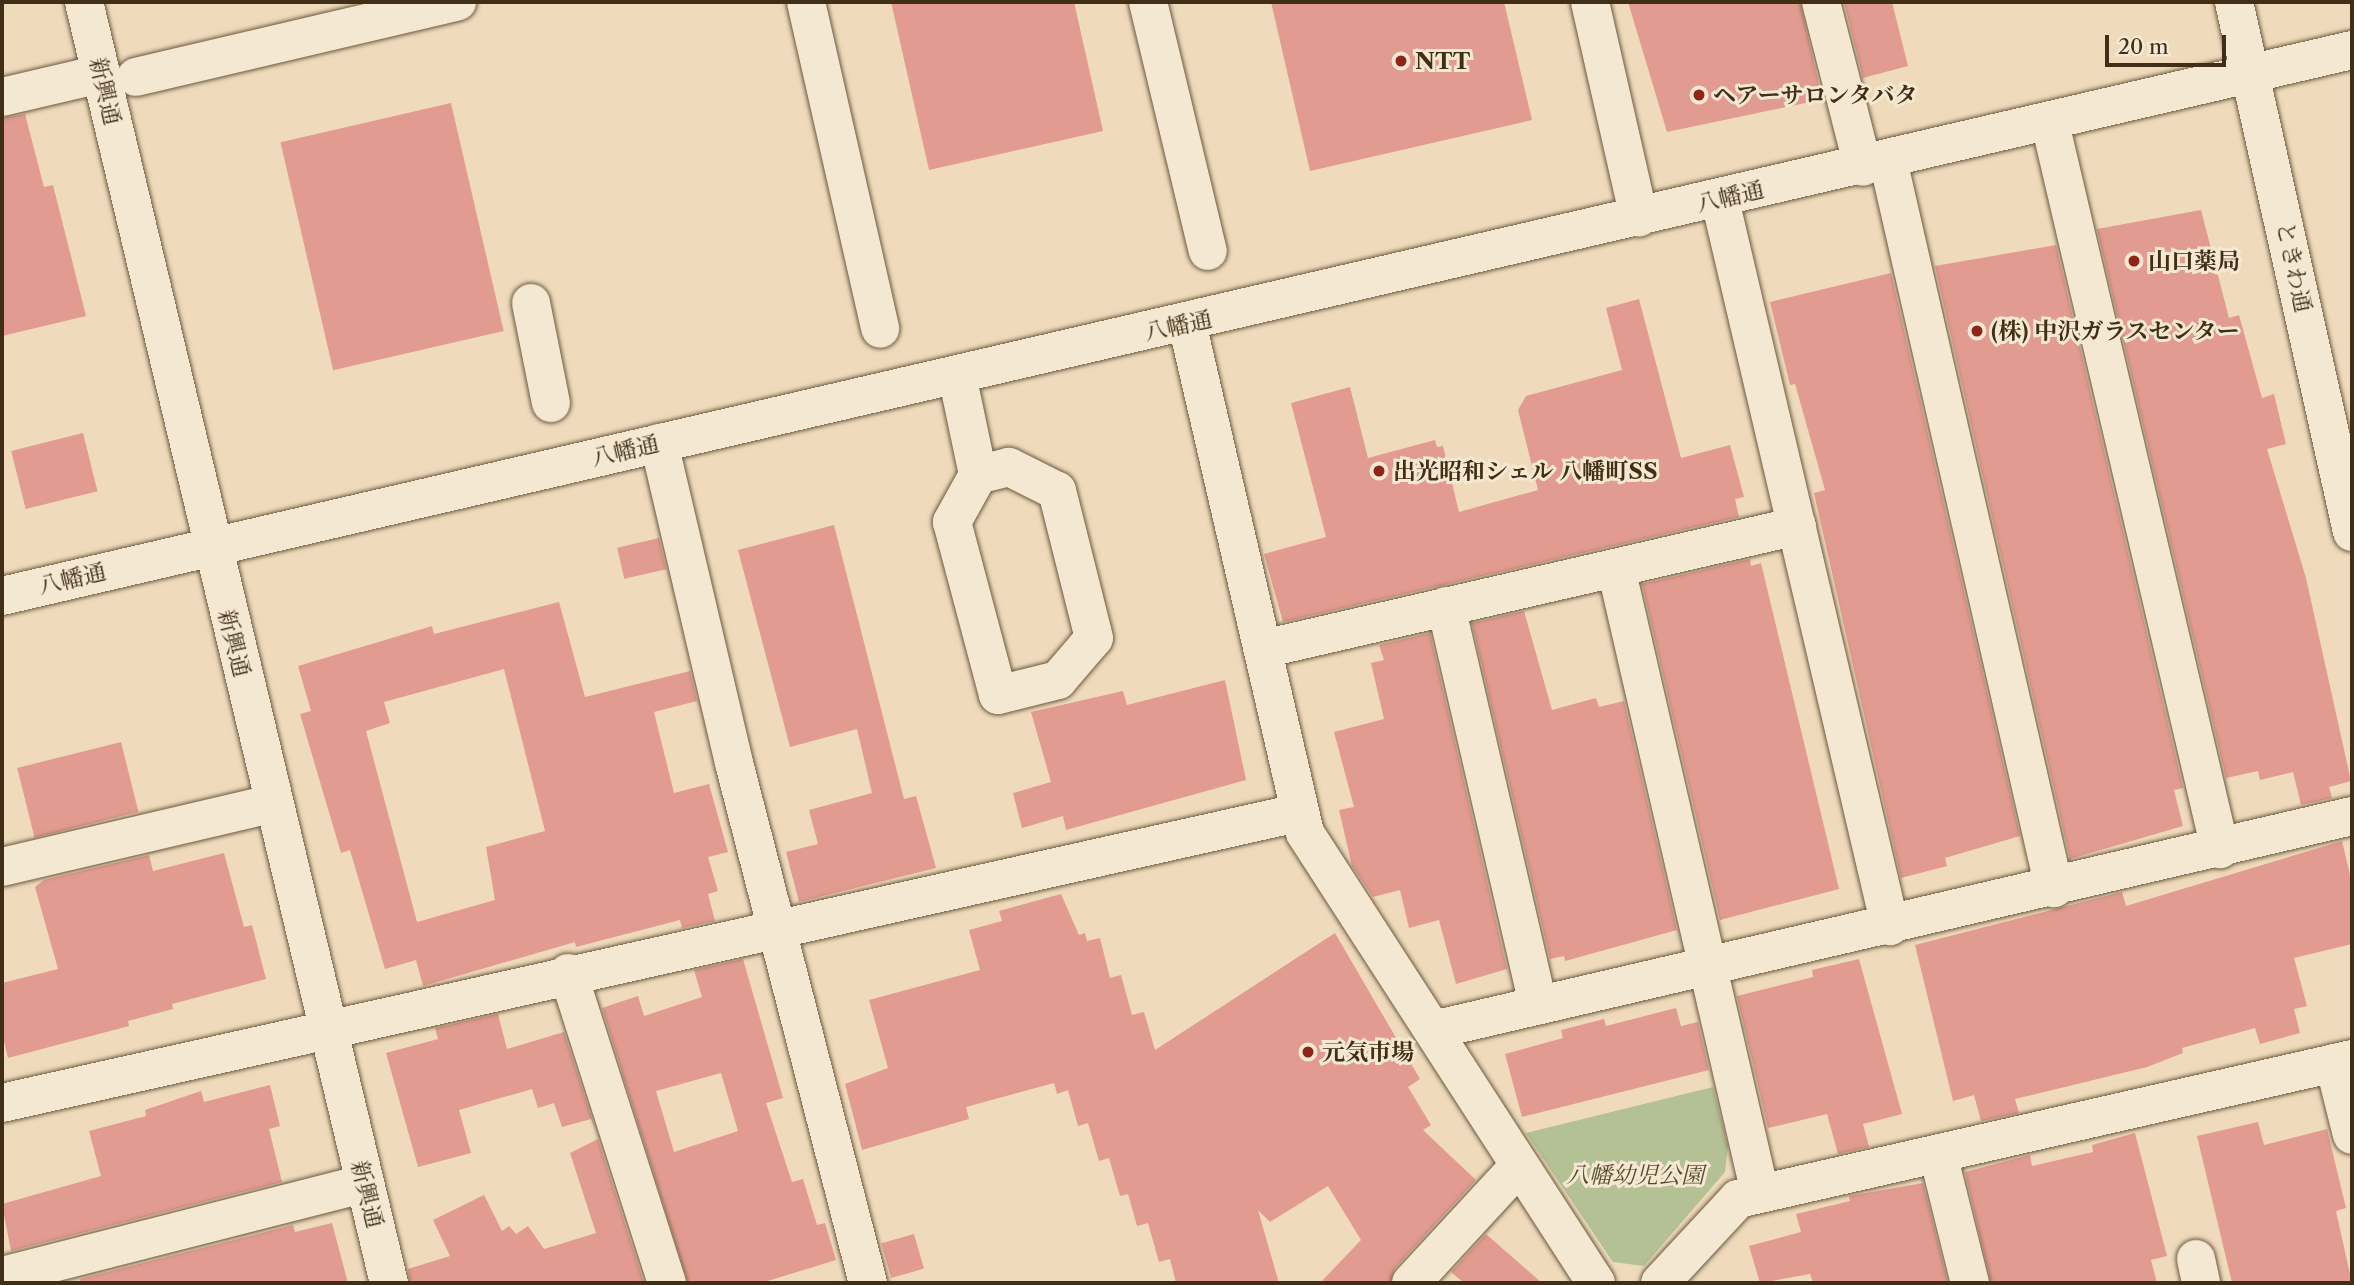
<!DOCTYPE html>
<meta charset="utf-8">
<style>
body{margin:0}
#map{position:relative;width:2354px;height:1285px;overflow:hidden;background:#efdbbb;font-family:"Libre Caslon Text","Noto Serif JP",serif}
div>[style]{position:absolute}
.green>*{inset:0;background:#b3c194}
.building>*{inset:0;background:#e29b90;transform-origin:0 0}
.roads{filter:drop-shadow(0 0 2px #6c593f) drop-shadow(0 0 2px #6c593f)}
.minor>*{height:38px;margin:-19px;padding:0 19px;transform-origin:19px;border-radius:19px;background:#f5e8d3}
.dots>*{width:19px;height:19px;translate:-50% -50%;box-sizing:border-box;border:4px solid #f5e8d3;border-radius:50%}
span{translate:-50% -50%;white-space:nowrap;text-align:center;line-height:1.15;-webkit-text-stroke:6px #f5e8d3;paint-order:stroke}
.poi-label{font-size:23px;color:#402e16;font-weight:700}
.left{translate:0 -50%;text-align:left}
.street-label{font-size:23px;color:#402e16}
.park-label{font-size:23px;color:#574b2f;font-style:italic}
.frame{position:absolute;inset:0;border:4px solid #402e16;pointer-events:none}
.scale{position:absolute;left:2105px;top:35px;width:121px;height:32px;box-sizing:border-box;border:4px solid #402e16;border-top:0;padding-left:9px;font-size:21px;line-height:24px;white-space:nowrap;color:#402e16;-webkit-text-stroke:5px #f5e8d3;paint-order:stroke}
</style>
<div id="map">
<div class="green">
<div style="clip-path:polygon(1713px 1087px,1728px 1147px,1725px 1172px,1644px 1266px,1613px 1262px,1526px 1133px)"></div>
</div>
<div class="building">
<div style="clip-path:polygon(891px 2px,1074px 2px,1103px 131px,929px 170px)"></div>
<div style="clip-path:polygon(1271px 2px,1504px 2px,1532px 120px,1310px 171px)"></div>
<div style="clip-path:polygon(1628px 2px,1800px 2px,1820px 89px,1813px 91px,1815px 101px,1667px 132px)"></div>
<div style="clip-path:polygon(1844px 2px,1892px 2px,1908px 66px,1863px 78px)"></div>
<div style="left:451px;top:103px;width:234px;height:175px;rotate:77deg"></div>
<div style="clip-path:polygon(25px 114px,44px 187px,53px 185px,86px 316px,2px 336px,2px 118px)"></div>
<div style="clip-path:polygon(2201px 210px,2229px 318px,2239px 315px,2262px 398px,2274px 394px,2286px 444px,2267px 449px,2306px 578px,2351px 781px,2329px 787px,2332px 798px,2301px 805px,2293px 772px,2260px 780px,2258px 771px,2226px 778px,2097px 229px)"></div>
<div style="clip-path:polygon(2056px 245px,2183px 788px,2174px 790px,2183px 826px,2070px 859px,1935px 266px)"></div>
<div style="clip-path:polygon(1891px 273px,2020px 836px,1945px 858px,1947px 866px,1901px 878px,1814px 493px,1825px 490px,1795px 384px,1790px 385px,1770px 302px)"></div>
<div style="clip-path:polygon(1639px 299px,1681px 458px,1730px 445px,1744px 497px,1735px 499px,1739px 517px,1283px 622px,1264px 554px,1326px 537px,1291px 403px,1350px 387px,1368px 458px,1435px 440px,1437px 447px,1443px 446px,1459px 512px,1538px 490px,1518px 410px,1526px 396px,1622px 370px,1606px 308px)"></div>
<div style="left:83px;top:433px;width:60px;height:74px;rotate:76deg"></div>
<div style="clip-path:polygon(834px 525px,904px 799px,916px 796px,936px 868px,799px 902px,786px 852px,818px 844px,809px 810px,872px 793px,857px 729px,790px 747px,738px 550px)"></div>
<div style="left:659px;top:538px;width:32px;height:43px;rotate:77deg"></div>
<div style="clip-path:polygon(1750px 559px,1751px 566px,1761px 563px,1839px 889px,1720px 920px,1642px 584px)"></div>
<div style="clip-path:polygon(evenodd,559px 602px,585px 697px,690px 671px,697px 701px,654px 712px,674px 793px,709px 784px,728px 852px,708px 857px,718px 891px,708px 894px,715px 921px,682px 928px,680px 920px,576px 947px,575px 942px,423px 986px,416px 960px,385px 969px,350px 850px,341px 853px,300px 714px,311px 711px,298px 666px,432px 626px,434px 634px,559px 602px,504px 669px,545px 831px,486px 847px,495px 900px,417px 922px,366px 731px,390px 723px,384px 702px,504px 669px)"></div>
<div style="clip-path:polygon(1524px 611px,1552px 710px,1596px 698px,1599px 707px,1624px 701px,1677px 930px,1565px 961px,1564px 956px,1550px 959px,1472px 623px)"></div>
<div style="clip-path:polygon(1430px 633px,1507px 969px,1456px 984px,1439px 920px,1409px 928px,1400px 890px,1373px 897px,1352px 866px,1339px 810px,1354px 807px,1334px 732px,1384px 719px,1371px 663px,1384px 660px,1379px 645px)"></div>
<div style="clip-path:polygon(1225px 680px,1246px 780px,1066px 830px,1063px 816px,1022px 828px,1013px 793px,1051px 782px,1031px 712px,1123px 691px,1127px 705px)"></div>
<div style="left:121px;top:742px;width:72px;height:107px;rotate:76deg"></div>
<div style="clip-path:polygon(2342px 841px,2352px 883px,2352px 944px,2294px 958px,2307px 1006px,2294px 1009px,2300px 1033px,2260px 1044px,2255px 1028px,2182px 1048px,2183px 1053px,2147px 1067px,2015px 1099px,2019px 1113px,1981px 1121px,1974px 1095px,1953px 1101px,1915px 945px,2122px 892px,2126px 906px)"></div>
<div style="clip-path:polygon(224px 853px,244px 927px,252px 925px,266px 979px,172px 1004px,173px 1009px,128px 1021px,129px 1026px,8px 1058px,2px 1033px,2px 983px,58px 969px,35px 887px,44px 880px,149px 855px,153px 871px)"></div>
<div style="clip-path:polygon(1061px 894px,1079px 935px,1085px 933px,1087px 941px,1100px 938px,1110px 978px,1121px 975px,1132px 1015px,1144px 1012px,1155px 1050px,1335px 933px,1420px 1079px,1408px 1087px,1431px 1125px,1423px 1130px,1476px 1180px,1395px 1268px,1390px 1283px,1320px 1283px,1361px 1240px,1328px 1186px,1270px 1222px,1258px 1210px,1279px 1283px,1176px 1283px,1170px 1259px,1159px 1262px,1148px 1223px,1137px 1226px,1128px 1194px,1120px 1196px,1109px 1158px,1099px 1161px,1088px 1123px,1078px 1126px,1068px 1090px,1057px 1094px,1054px 1083px,966px 1107px,969px 1119px,862px 1150px,845px 1084px,888px 1068px,869px 1000px,980px 970px,969px 930px,1002px 921px,999px 911px)"></div>
<div style="clip-path:polygon(evenodd,743px 959px,783px 1098px,766px 1103px,792px 1182px,803px 1179px,817px 1225px,825px 1223px,836px 1260px,761px 1283px,688px 1283px,602px 1008px,638px 996px,644px 1016px,702px 997px,694px 970px,743px 959px,721px 1073px,738px 1131px,674px 1152px,656px 1091px,721px 1073px)"></div>
<div style="clip-path:polygon(1859px 959px,1902px 1114px,1863px 1124px,1869px 1147px,1838px 1154px,1827px 1114px,1768px 1128px,1737px 996px,1813px 977px,1812px 970px)"></div>
<div style="clip-path:polygon(1676px 1008px,1681px 1026px,1698px 1022px,1709px 1070px,1522px 1117px,1505px 1054px,1563px 1038px,1561px 1030px,1604px 1019px,1606px 1026px)"></div>
<div style="clip-path:polygon(498px 1014px,507px 1049px,564px 1032px,595px 1128px,591px 1119px,562px 1127px,554px 1103px,538px 1108px,532px 1089px,459px 1110px,471px 1153px,418px 1167px,386px 1053px,438px 1039px,435px 1028px)"></div>
<div style="clip-path:polygon(270px 1085px,280px 1126px,269px 1129px,282px 1182px,11px 1251px,2px 1204px,101px 1176px,89px 1131px,146px 1116px,145px 1110px,201px 1091px,204px 1102px)"></div>
<div style="clip-path:polygon(2258px 1122px,2264px 1145px,2327px 1129px,2346px 1208px,2336px 1211px,2352px 1283px,2232px 1283px,2197px 1136px)"></div>
<div style="clip-path:polygon(2135px 1133px,2167px 1256px,2151px 1260px,2157px 1283px,1991px 1283px,1965px 1172px,2030px 1155px,2032px 1166px,2093px 1152px,2092px 1145px)"></div>
<div style="clip-path:polygon(598px 1139px,644px 1283px,410px 1283px,408px 1269px,450px 1256px,433px 1220px,484px 1195px,502px 1231px,509px 1226px,516px 1234px,528px 1226px,544px 1249px,596px 1233px,570px 1153px)"></div>
<div style="clip-path:polygon(1923px 1183px,1948px 1283px,1813px 1283px,1810px 1274px,1760px 1283px,1749px 1246px,1801px 1232px,1796px 1214px,1850px 1201px,1849px 1196px)"></div>
<div style="clip-path:polygon(332px 1223px,348px 1283px,81px 1283px,80px 1279px,293px 1225px,295px 1232px)"></div>
<div style="left:914px;top:1234px;width:36px;height:34px;rotate:74deg"></div>
<div style="clip-path:polygon(1486px 1234px,1542px 1283px,1464px 1283px,1451px 1272px)"></div>
</div>
<div class="roads">
<div class="minor">
<div style="left:84px;top:2px;width:1317px;rotate:76.61deg"></div>
<div style="left:806px;top:2px;width:335px;rotate:77.2deg"></div>
<div style="left:1148px;top:2px;width:256px;rotate:76.5deg"></div>
<div style="left:1590px;top:2px;width:221px;rotate:77.2deg"></div>
<div style="left:1821px;top:2px;width:170px;rotate:75.7deg"></div>
<div style="left:2234px;top:2px;width:543px;rotate:77.45deg"></div>
<div style="left:136px;top:77px;width:330px;rotate:-13.2deg"></div>
<div style="left:2px;top:97px;width:102px;rotate:-13.1deg"></div>
<div style="left:2050px;top:123px;width:746px;rotate:76.82deg"></div>
<div style="left:1888px;top:160px;width:747px;rotate:77.15deg"></div>
<div style="left:1720px;top:200px;width:746px;rotate:76.82deg"></div>
<div style="left:531px;top:303px;width:102px;rotate:78.7deg"></div>
<div style="left:1187px;top:323px;width:523px;rotate:76.97deg"></div>
<div style="left:1305px;top:833px;width:536px;rotate:57.11deg"></div>
<div style="left:957px;top:375px;width:102px;rotate:78.1deg"></div>
<div style="left:978px;top:475px;width:54px;rotate:119deg"></div>
<div style="left:952px;top:522px;width:179px;rotate:75.1deg"></div>
<div style="left:998px;top:695px;width:62px;rotate:-14deg"></div>
<div style="left:1058px;top:680px;width:55px;rotate:-49.4deg"></div>
<div style="left:1094px;top:638px;width:152px;rotate:-104.1deg"></div>
<div style="left:1057px;top:491px;width:54px;rotate:-153.4deg"></div>
<div style="left:1009px;top:467px;width:32px;rotate:166deg"></div>
<div style="left:659px;top:443px;width:329px;rotate:76.8deg"></div>
<div style="left:734px;top:763px;width:537px;rotate:75.55deg"></div>
<div style="left:1616px;top:568px;width:641px;rotate:77.03deg"></div>
<div style="left:2px;top:596px;width:2413px;rotate:-13.08deg"></div>
<div style="left:1446px;top:606px;width:410px;rotate:77deg"></div>
<div style="left:1263px;top:649px;width:548px;rotate:-12.97deg"></div>
<div style="left:2px;top:867px;width:279px;rotate:-13.2deg"></div>
<div style="left:568px;top:973px;width:325px;rotate:72.3deg"></div>
<div style="left:1433px;top:1030px;width:944px;rotate:-13.11deg"></div>
<div style="left:2334px;top:1063px;width:74px;rotate:76deg"></div>
<div style="left:2px;top:1103px;width:1327px;rotate:-12.62deg"></div>
<div style="left:1938px;top:1154px;width:133px;rotate:76.1deg"></div>
<div style="left:2196px;top:1259px;width:25px;rotate:78deg"></div>
<div style="left:2px;top:1276px;width:374px;rotate:-14.3deg"></div>
<div style="left:1411px;top:1283px;width:159px;rotate:-47.3deg"></div>
<div style="left:1660px;top:1283px;width:115px;rotate:-47.1deg"></div>
<div style="left:1738px;top:1199px;width:630px;rotate:-12.84deg"></div>
</div>
</div>
<div class="dots">
<div style="left:1401px;top:61px;background:#8f2418"></div>
<div style="left:1699px;top:95px;background:#8f2418"></div>
<div style="left:2134px;top:261px;background:#8f2418"></div>
<div style="left:1977px;top:331px;background:#8f2418"></div>
<div style="left:1379px;top:471px;background:#8f2418"></div>
<div style="left:1308px;top:1052px;background:#8f2418"></div>
</div>
<div class="poi-label">
<span class="left" style="left:1415px;top:61px">NTT</span>
<span class="left" style="left:1713px;top:95px">ヘアーサロンタバタ</span>
<span class="left" style="left:2148px;top:261px">山口薬局</span>
<span class="left" style="left:1991px;top:331px">(株) 中沢ガラスセンター</span>
<span class="left" style="left:1393px;top:471px">出光昭和シェル 八幡町SS</span>
<span class="left" style="left:1322px;top:1052px">元気市場</span>
</div>
<div class="street-label">
<span style="left:105px;top:91px;rotate:77deg">新興通</span>
<span style="left:1730px;top:197px;rotate:-13deg">八幡通</span>
<span style="left:2294px;top:267px;rotate:78deg">ときわ通</span>
<span style="left:1178px;top:326px;rotate:-12deg">八幡通</span>
<span style="left:625px;top:451px;rotate:-13deg">八幡通</span>
<span style="left:72px;top:579px;rotate:-13deg">八幡通</span>
<span style="left:234px;top:643px;rotate:76deg">新興通</span>
<span style="left:367px;top:1194px;rotate:76deg">新興通</span>
</div>
<div class="park-label">
<span style="left:1635px;top:1175px">八幡幼児公園</span>
</div>
<div class="frame"></div>
<div class="scale">20 m</div>
</div>
